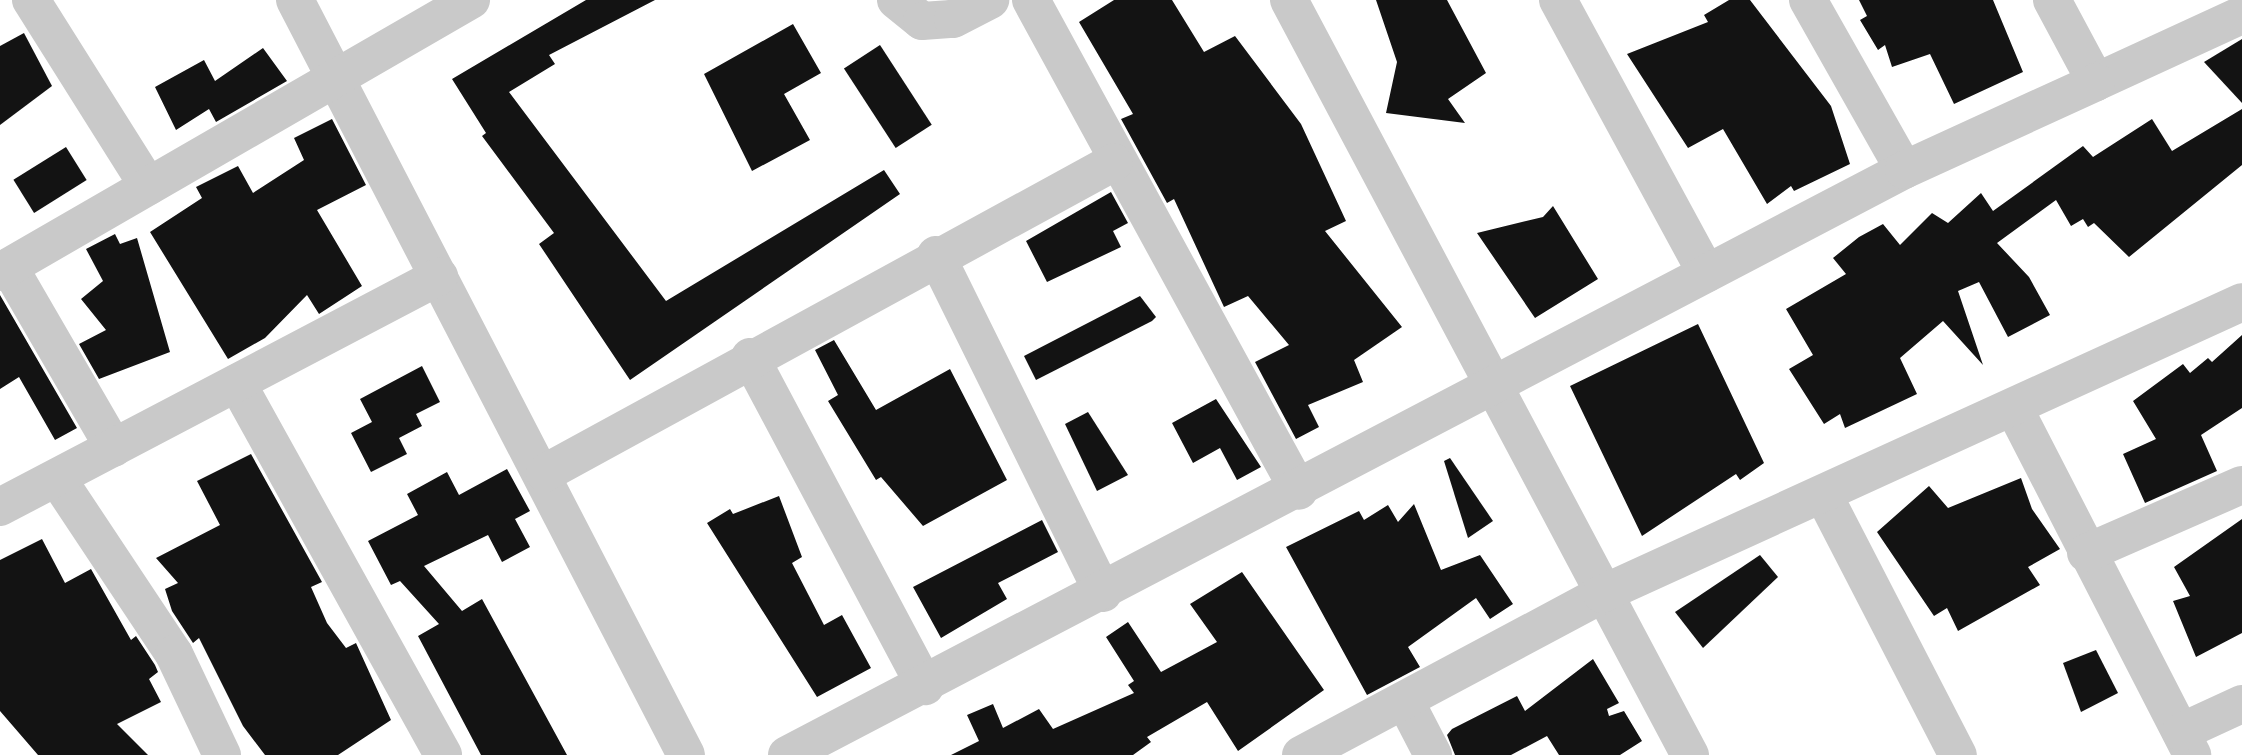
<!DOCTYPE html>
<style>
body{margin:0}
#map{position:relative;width:2242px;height:755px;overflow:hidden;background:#fff;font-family:"Nunito Sans",sans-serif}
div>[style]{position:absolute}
.building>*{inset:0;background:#131313;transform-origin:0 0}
.minor>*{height:38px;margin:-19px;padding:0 19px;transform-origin:19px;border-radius:19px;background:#c9c9c9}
span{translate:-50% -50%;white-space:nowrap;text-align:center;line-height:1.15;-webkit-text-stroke:7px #fff;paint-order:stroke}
</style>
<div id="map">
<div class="building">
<div style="clip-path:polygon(586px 0,655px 0,549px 55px,555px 64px,509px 92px,666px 301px,884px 170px,900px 194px,630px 380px,539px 244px,554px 233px,482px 136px,486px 133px,452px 79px)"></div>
<div style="clip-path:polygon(1114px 0,1172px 0,1204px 52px,1235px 36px,1301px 124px,1346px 221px,1325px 231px,1402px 327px,1354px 360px,1363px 382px,1308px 405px,1319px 427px,1296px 439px,1255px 362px,1289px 345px,1248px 296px,1224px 307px,1174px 199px,1167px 203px,1121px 119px,1133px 114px,1079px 22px)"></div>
<div style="clip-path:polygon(1376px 0,1447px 0,1486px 73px,1448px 99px,1465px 123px,1386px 113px,1397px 62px)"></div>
<div style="clip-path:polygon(1729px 0,1750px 0,1831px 106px,1850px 164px,1794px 191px,1791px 186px,1767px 204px,1723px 129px,1688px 148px,1627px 54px,1708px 22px,1704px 15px)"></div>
<div style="clip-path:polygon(1859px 0,1993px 0,2023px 72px,1954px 104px,1930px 54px,1892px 67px,1885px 45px,1878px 50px,1860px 20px,1867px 16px)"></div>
<div style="clip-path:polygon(793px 24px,821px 73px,784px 94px,810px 140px,752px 171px,704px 74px)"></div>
<div style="clip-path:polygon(24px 33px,52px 86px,0 125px,0 46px)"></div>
<div style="clip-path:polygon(2242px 39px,2242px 103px,2204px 62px)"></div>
<div style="left:880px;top:45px;width:95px;height:43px;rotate:57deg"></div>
<div style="clip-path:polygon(263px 48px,287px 81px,216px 122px,209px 109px,176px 130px,155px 87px,204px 60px,215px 81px)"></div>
<div style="clip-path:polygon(2242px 109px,2242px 165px,2129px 257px,2094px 223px,2088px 227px,2083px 219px,2071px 226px,2056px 200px,1997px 243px,2029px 277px,2050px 315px,2008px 337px,1979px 282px,1958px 291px,1983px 365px,1943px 321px,1900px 358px,1917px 394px,1845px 428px,1840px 414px,1824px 424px,1789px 369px,1813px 355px,1786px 309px,1846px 274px,1833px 258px,1859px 237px,1883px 224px,1900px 245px,1932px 213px,1948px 223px,1981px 193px,1993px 211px,2083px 146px,2093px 157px,2152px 119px,2172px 151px)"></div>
<div style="clip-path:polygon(332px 119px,366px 185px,317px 210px,362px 286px,319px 314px,307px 295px,265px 338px,228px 359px,150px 232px,202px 198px,196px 187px,238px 166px,253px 193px,304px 160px,294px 138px)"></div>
<div style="left:66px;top:147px;width:39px;height:62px;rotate:58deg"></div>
<div style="clip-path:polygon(1111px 192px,1128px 223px,1113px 231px,1121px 247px,1047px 282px,1026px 241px)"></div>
<div style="clip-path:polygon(1553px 206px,1598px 279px,1535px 318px,1477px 233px,1543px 217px)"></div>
<div style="clip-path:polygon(115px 234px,120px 244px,137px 238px,170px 352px,99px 379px,79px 344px,106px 330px,81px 299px,103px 281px,86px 249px)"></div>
<div style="clip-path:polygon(0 295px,77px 428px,55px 440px,19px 377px,0 389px)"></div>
<div style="clip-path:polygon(1140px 296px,1156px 317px,1152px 321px,1036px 380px,1024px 356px)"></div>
<div style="clip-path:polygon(1698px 324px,1764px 463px,1740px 480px,1736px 474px,1642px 536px,1570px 386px)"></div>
<div style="clip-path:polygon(2242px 335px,2242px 408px,2201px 435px,2217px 471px,2145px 503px,2123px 454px,2156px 439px,2133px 401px,2183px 364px,2190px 373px,2208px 358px,2212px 362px)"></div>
<div style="clip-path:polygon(834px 340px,876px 410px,950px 369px,1007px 480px,923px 526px,881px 477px,876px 480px,828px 401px,838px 395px,815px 350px)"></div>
<div style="clip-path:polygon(422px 366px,440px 402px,416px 414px,422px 426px,399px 438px,407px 454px,371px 472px,351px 433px,372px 422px,360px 399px)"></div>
<div style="clip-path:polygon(1216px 399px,1261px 467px,1237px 480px,1220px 448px,1193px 463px,1172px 423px)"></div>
<div style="clip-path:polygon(1088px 412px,1128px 475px,1097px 491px,1065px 424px)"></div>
<div style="clip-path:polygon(251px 454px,322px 582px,311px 587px,327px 623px,346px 648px,356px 643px,391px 720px,338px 755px,265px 755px,243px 726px,199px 638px,193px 643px,172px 611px,165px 589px,178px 583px,156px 558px,220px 525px,197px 481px)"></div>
<div style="clip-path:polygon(1450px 458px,1493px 521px,1468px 538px,1444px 461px)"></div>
<div style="clip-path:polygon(507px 469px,530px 511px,515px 519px,530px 547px,502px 562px,488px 535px,424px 566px,462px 611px,482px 599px,567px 755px,481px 755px,418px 636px,439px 624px,400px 581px,391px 585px,368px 541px,418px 515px,407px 494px,447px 472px,459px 495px)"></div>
<div style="clip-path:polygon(2021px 478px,2032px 509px,2060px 549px,2028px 567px,2040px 585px,1958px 631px,1947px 608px,1934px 616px,1877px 532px,1929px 486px,1948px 508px)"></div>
<div style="clip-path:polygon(779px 496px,802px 557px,792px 563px,824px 625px,842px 615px,871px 668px,817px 697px,707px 523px,730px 509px,733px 514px)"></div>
<div style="clip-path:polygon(1414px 504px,1441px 570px,1480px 555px,1513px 604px,1490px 619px,1476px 598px,1408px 647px,1420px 667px,1367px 695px,1286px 547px,1359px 511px,1364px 520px,1388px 505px,1398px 522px)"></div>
<div style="clip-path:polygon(2242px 519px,2242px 633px,2196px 657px,2173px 601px,2190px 596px,2174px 567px)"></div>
<div style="clip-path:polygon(1042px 520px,1058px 552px,998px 583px,1007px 599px,941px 638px,913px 587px)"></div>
<div style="clip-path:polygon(42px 539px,65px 583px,91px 569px,131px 640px,136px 636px,155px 665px,158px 672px,149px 679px,161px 702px,117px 724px,148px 755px,38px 755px,0 711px,0 560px)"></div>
<div style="clip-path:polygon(1760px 555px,1778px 577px,1703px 648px,1675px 612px)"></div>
<div style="clip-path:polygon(1242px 572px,1324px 690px,1238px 751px,1207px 702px,1147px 737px,1151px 742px,1133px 755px,951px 755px,979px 741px,967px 715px,993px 704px,1003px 728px,1039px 709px,1053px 729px,1134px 693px,1128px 685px,1134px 681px,1106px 637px,1128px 622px,1161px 672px,1217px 642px,1190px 604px)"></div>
<div style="clip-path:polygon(2096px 650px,2118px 693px,2081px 712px,2063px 663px)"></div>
<div style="clip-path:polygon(1593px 659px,1619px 703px,1607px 709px,1609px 716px,1624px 711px,1642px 741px,1620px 755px,1559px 755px,1547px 736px,1511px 755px,1455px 755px,1447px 735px,1452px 729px,1517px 696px,1525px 711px)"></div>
</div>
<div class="minor">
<div style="left:31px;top:0;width:220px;rotate:57.8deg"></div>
<div style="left:295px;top:0;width:850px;rotate:62.62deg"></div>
<div style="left:896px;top:0;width:33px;rotate:39deg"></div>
<div style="left:922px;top:21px;width:31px;rotate:-4deg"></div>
<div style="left:953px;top:19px;width:42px;rotate:-27.2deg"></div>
<div style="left:1031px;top:0;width:559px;rotate:61.37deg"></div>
<div style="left:1289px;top:0;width:855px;rotate:62.03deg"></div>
<div style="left:1558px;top:0;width:311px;rotate:61.5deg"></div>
<div style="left:1808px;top:0;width:195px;rotate:60.5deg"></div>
<div style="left:2052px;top:0;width:93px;rotate:61.8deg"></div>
<div style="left:2096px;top:82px;width:161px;rotate:-24.7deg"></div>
<div style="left:936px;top:255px;width:377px;rotate:63.7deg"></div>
<div style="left:9px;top:267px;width:209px;rotate:59.9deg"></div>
<div style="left:0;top:272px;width:544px;rotate:-30.01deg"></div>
<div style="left:750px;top:357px;width:373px;rotate:62deg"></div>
<div style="left:237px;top:383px;width:425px;rotate:61deg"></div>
<div style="left:2014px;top:408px;width:390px;rotate:62.8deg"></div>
<div style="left:545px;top:473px;width:648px;rotate:-28.66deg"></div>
<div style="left:57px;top:478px;width:211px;rotate:56.4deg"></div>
<div style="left:174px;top:654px;width:112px;rotate:64.6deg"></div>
<div style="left:1823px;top:494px;width:294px;rotate:62.7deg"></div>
<div style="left:0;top:507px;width:496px;rotate:-27.7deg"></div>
<div style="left:2086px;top:553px;width:170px;rotate:-23.6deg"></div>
<div style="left:1405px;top:701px;width:61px;rotate:62.6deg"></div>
<div style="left:2181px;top:732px;width:67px;rotate:-24.7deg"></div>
<div style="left:787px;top:755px;width:1261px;rotate:-27.64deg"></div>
<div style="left:1904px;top:170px;width:211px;rotate:-24.6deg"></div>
<div style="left:1301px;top:755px;width:341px;rotate:-28.1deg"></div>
<div style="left:1602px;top:594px;width:703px;rotate:-24.52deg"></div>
</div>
</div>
